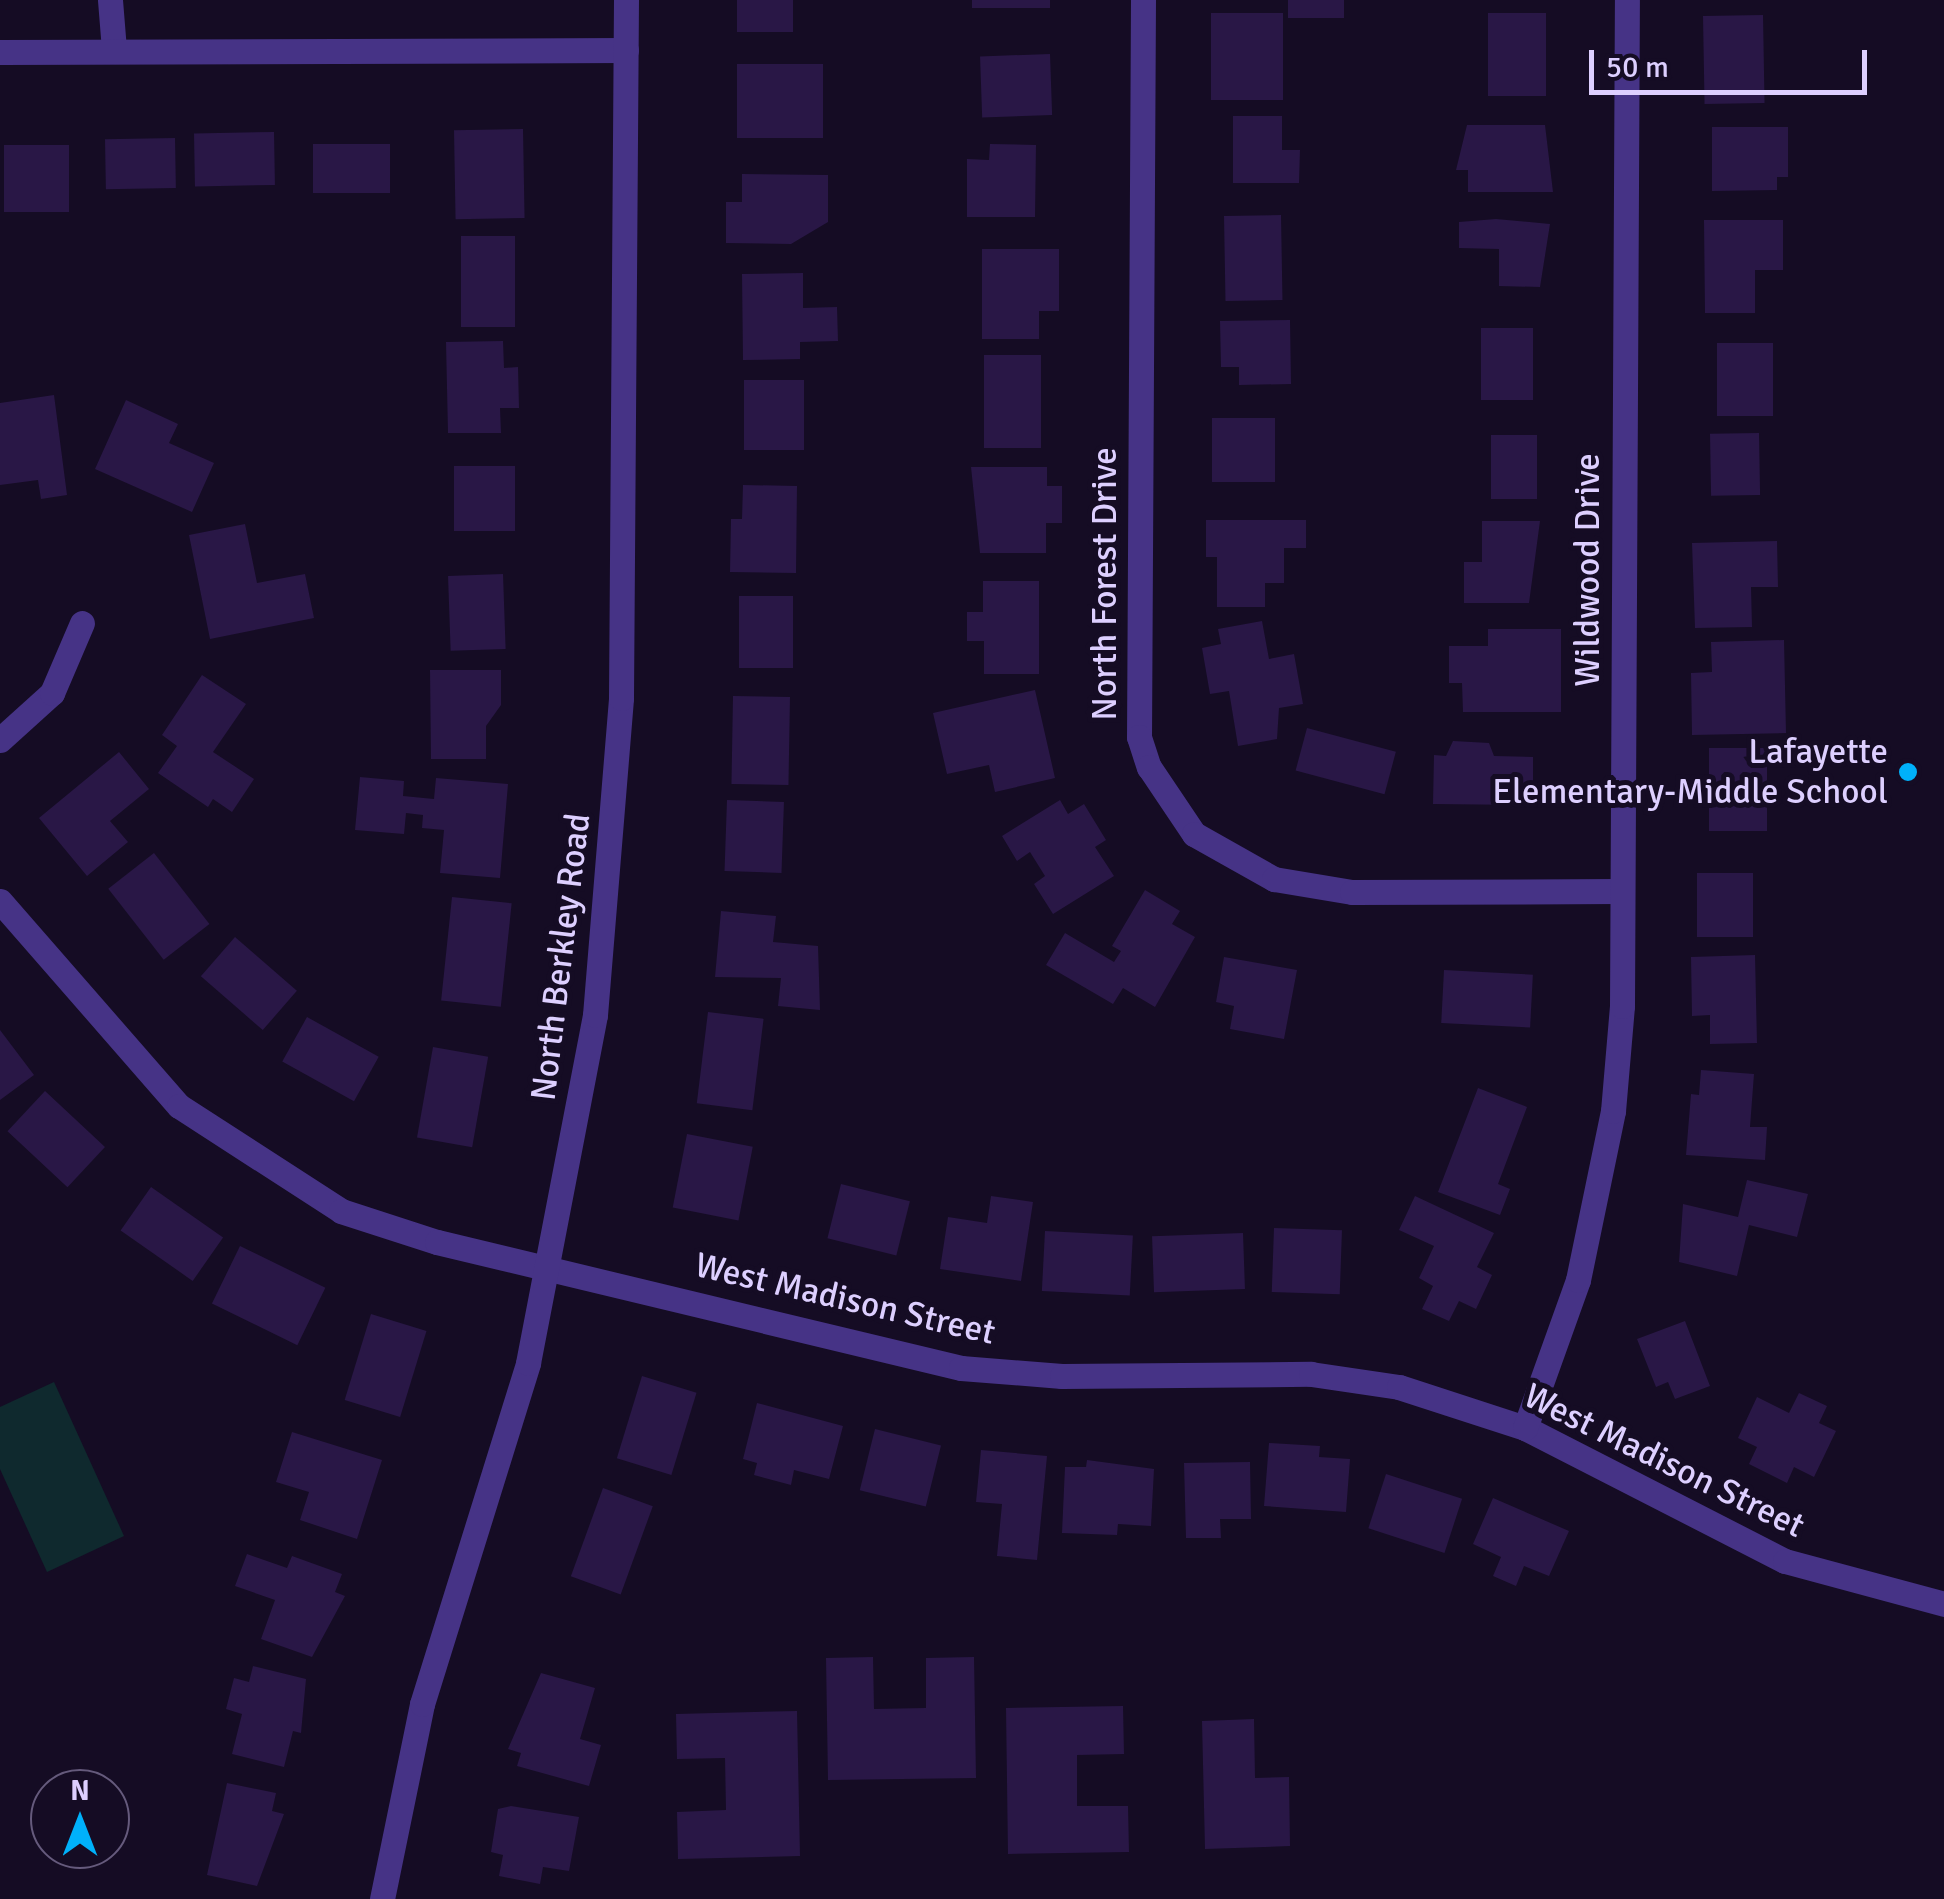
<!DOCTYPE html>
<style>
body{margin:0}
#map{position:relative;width:1944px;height:1899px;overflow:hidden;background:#150c24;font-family:Signika,sans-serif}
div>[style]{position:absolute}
.green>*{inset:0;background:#0f292e}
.building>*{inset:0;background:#291746;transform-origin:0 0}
.minor>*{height:25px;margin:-12.5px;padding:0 12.5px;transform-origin:12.5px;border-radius:12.5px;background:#463386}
.tertiary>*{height:25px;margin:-12.5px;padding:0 12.5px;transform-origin:12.5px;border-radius:12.5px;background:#463386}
.dots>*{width:28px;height:28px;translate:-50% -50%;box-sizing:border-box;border:5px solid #150c24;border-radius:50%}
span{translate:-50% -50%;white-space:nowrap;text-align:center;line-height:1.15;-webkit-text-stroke:10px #150c24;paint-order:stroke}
.street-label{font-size:35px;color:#ddcfff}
.poi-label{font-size:35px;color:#ddcfff}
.right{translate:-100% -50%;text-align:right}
.north{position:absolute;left:30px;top:1769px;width:100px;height:100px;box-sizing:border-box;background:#150c24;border:2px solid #655a7c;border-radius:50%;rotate:0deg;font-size:28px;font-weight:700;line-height:40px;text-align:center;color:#ddcfff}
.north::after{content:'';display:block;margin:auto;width:35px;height:45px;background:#00b1fa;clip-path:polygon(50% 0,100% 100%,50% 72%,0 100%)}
.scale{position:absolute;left:1589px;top:50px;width:278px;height:45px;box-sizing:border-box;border:5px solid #ddcfff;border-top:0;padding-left:12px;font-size:30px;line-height:35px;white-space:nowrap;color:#ddcfff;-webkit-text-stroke:8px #150c24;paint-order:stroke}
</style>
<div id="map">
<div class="green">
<div style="clip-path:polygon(54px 1382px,124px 1536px,47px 1572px,0 1469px,0 1407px)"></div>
</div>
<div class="building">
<div style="left:737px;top:0;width:56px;height:32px"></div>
<div style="left:972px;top:0;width:78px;height:8px"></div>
<div style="left:1288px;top:0;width:56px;height:18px"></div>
<div style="left:1211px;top:13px;width:72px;height:87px"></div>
<div style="left:1488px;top:13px;width:58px;height:83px"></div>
<div style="left:1763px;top:15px;width:88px;height:60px;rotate:89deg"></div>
<div style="left:1050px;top:54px;width:61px;height:70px;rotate:88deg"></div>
<div style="left:823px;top:64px;width:74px;height:86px;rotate:90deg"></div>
<div style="clip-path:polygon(1233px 116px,1282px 116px,1282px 150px,1300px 150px,1299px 183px,1233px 183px)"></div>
<div style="clip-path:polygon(1467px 125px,1545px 125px,1553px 192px,1468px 192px,1468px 170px,1456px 170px)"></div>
<div style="clip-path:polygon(1712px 127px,1788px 127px,1788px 177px,1777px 177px,1777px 190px,1712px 191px)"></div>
<div style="left:523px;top:129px;width:89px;height:69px;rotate:89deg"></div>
<div style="left:274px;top:132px;width:53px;height:80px;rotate:89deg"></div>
<div style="left:175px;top:138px;width:50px;height:70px;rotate:89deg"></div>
<div style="left:390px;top:144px;width:49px;height:77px;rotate:90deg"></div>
<div style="clip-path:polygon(990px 144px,1036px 145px,1035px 217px,967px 217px,967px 159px,989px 160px)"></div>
<div style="left:4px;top:145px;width:65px;height:67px"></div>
<div style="clip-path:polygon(742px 174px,828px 175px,828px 222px,791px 244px,726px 243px,726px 202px,742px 202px)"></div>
<div style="left:1281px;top:215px;width:85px;height:57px;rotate:89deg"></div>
<div style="clip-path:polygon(1496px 219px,1550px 224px,1540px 287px,1499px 286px,1499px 249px,1459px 248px,1459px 222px)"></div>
<div style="clip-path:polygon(1704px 220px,1783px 220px,1783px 270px,1755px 270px,1755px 313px,1705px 313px)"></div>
<div style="left:461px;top:236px;width:54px;height:91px"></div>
<div style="clip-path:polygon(982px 249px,1059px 249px,1059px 311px,1039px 311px,1039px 339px,982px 339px)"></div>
<div style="clip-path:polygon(803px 273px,803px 308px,837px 307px,838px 341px,800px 342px,800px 359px,743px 360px,742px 274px)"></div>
<div style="clip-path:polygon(1290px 320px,1291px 384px,1239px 385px,1239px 367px,1221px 367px,1220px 321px)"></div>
<div style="left:1533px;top:328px;width:72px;height:52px;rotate:90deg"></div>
<div style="clip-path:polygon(503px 341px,504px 368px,518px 367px,519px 408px,500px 408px,501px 433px,448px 433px,446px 342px)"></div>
<div style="left:1717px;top:343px;width:56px;height:73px"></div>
<div style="left:984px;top:355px;width:57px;height:93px"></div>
<div style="left:744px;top:380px;width:60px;height:70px"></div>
<div style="clip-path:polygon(54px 395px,67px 495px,41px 499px,38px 480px,0 485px,0 403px)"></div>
<div style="clip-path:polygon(126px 400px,178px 424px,169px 443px,214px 463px,192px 512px,95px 469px)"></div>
<div style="left:1212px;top:418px;width:63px;height:64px"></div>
<div style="left:1759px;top:433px;width:62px;height:49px;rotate:89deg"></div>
<div style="left:1491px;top:435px;width:46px;height:64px"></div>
<div style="left:515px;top:466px;width:65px;height:61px;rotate:90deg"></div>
<div style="clip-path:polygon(971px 467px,1047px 467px,1047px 486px,1062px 486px,1062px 523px,1046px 523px,1046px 553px,980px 553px)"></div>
<div style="clip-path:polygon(743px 485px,797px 486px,796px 573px,730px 572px,731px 519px,742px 519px)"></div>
<div style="clip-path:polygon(1206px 520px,1306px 520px,1306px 548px,1284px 548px,1284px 583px,1265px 583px,1265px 607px,1217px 607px,1217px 557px,1206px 557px)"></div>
<div style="clip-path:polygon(1482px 521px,1540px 521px,1529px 603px,1464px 603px,1464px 562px,1482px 562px)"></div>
<div style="clip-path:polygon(245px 524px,257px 583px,305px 574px,314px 618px,210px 639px,189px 535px)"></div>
<div style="clip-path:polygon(1777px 541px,1778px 587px,1751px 587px,1752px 627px,1695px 628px,1692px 543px)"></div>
<div style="left:503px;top:574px;width:75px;height:55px;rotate:88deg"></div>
<div style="clip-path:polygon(983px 581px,1039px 581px,1039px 674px,984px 674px,984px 641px,967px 641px,967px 612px,983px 612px)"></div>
<div style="left:739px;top:596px;width:54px;height:72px"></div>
<div style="clip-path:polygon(1262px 621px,1269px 659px,1294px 654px,1303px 704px,1279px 708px,1277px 739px,1238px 746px,1229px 691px,1210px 694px,1202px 648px,1221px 644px,1218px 629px)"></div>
<div style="clip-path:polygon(1488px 629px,1561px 629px,1561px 712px,1463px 712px,1462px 683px,1449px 683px,1449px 646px,1488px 646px)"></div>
<div style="clip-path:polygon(1784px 640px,1786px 733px,1692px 735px,1691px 673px,1712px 672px,1711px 642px)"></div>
<div style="clip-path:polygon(430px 670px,501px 670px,501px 705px,486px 726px,486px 759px,431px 759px)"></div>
<div style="clip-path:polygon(202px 675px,246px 704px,213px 752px,254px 779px,232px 812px,213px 799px,208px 807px,158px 773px,177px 746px,162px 735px)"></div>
<div style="clip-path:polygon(1035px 690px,1055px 778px,995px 792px,989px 765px,947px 774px,933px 713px)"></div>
<div style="left:733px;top:696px;width:57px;height:88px;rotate:1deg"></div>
<div style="left:1307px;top:728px;width:92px;height:44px;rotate:15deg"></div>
<div style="clip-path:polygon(1453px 741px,1489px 743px,1494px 756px,1533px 757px,1533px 805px,1433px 804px,1434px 755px,1446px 756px)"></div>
<div style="left:1767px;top:748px;width:83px;height:58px;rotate:90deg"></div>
<div style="clip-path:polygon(119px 752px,149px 789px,110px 821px,128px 842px,87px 876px,39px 818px)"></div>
<div style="clip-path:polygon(360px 777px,404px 781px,403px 796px,434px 799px,436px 778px,508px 784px,500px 878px,440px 873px,444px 830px,422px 828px,423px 815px,406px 813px,404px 834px,355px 830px)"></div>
<div style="left:727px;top:800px;width:57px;height:71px;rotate:2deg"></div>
<div style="clip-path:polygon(1060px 800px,1068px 814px,1084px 804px,1106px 840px,1095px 847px,1114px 876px,1053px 914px,1034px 884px,1045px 876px,1030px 852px,1017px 861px,1002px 836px)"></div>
<div style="left:154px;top:853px;width:90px;height:58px;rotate:52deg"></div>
<div style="left:1697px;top:873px;width:56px;height:64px"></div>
<div style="clip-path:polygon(1145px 890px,1180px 911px,1172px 924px,1195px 937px,1155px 1007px,1123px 988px,1113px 1004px,1046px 965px,1065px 933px,1114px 962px,1121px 951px,1112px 946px)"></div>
<div style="left:452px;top:897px;width:60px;height:104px;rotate:6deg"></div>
<div style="clip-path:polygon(721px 911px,776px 916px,773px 942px,818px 946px,820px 1010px,778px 1006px,781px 978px,715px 977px)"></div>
<div style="left:235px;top:937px;width:82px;height:52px;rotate:41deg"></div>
<div style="clip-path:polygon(1755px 955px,1757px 1043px,1710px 1044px,1710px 1015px,1692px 1016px,1691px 957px)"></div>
<div style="clip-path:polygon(1224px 957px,1297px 970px,1284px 1039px,1230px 1029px,1234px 1006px,1216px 1002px)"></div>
<div style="left:1444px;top:970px;width:89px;height:53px;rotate:3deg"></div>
<div style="left:708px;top:1012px;width:56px;height:92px;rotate:7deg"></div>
<div style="left:307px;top:1017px;width:82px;height:51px;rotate:29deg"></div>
<div style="clip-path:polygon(0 1030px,34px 1075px,0 1100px)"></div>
<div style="left:433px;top:1047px;width:56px;height:92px;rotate:10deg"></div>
<div style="clip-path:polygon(1701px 1070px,1754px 1074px,1750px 1127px,1767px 1127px,1765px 1160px,1686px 1155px,1691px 1094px,1699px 1095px)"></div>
<div style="clip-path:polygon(1478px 1088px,1527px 1107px,1498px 1184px,1510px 1189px,1500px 1215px,1438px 1192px)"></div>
<div style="left:45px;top:1091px;width:82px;height:55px;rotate:43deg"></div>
<div style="left:687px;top:1134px;width:67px;height:75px;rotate:11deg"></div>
<div style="clip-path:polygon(1747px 1180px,1808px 1194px,1797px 1237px,1749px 1225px,1737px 1276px,1679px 1262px,1683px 1204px,1738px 1217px)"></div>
<div style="left:841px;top:1184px;width:71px;height:56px;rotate:14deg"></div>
<div style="left:151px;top:1187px;width:88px;height:53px;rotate:35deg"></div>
<div style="clip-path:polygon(991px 1196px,1033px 1202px,1021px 1281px,940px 1269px,948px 1217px,987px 1223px)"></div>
<div style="clip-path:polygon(1415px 1196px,1494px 1233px,1477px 1267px,1492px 1275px,1476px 1309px,1459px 1301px,1449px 1321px,1422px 1309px,1433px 1286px,1419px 1278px,1434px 1246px,1399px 1230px)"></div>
<div style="left:1274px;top:1228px;width:68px;height:64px;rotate:2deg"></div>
<div style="left:1045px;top:1231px;width:88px;height:60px;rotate:3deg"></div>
<div style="left:1243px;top:1233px;width:56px;height:91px;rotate:88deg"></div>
<div style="left:240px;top:1246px;width:95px;height:64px;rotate:26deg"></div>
<div style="left:371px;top:1314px;width:58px;height:90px;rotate:17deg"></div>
<div style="clip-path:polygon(1685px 1321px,1710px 1386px,1675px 1399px,1668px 1382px,1656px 1387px,1637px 1339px)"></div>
<div style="left:642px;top:1376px;width:57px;height:86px;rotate:17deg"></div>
<div style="clip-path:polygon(1799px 1393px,1827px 1406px,1819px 1423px,1836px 1431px,1814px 1477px,1794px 1467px,1787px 1483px,1749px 1464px,1757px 1447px,1738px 1438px,1757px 1397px,1789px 1413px)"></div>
<div style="clip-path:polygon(757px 1403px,843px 1426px,829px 1479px,794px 1470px,791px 1485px,754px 1475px,757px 1463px,743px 1459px)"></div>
<div style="left:875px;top:1429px;width:68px;height:63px;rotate:14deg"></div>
<div style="clip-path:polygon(292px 1432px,382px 1460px,357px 1539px,300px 1520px,309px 1492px,276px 1482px)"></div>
<div style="clip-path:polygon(1269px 1443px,1320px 1446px,1319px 1457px,1350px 1459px,1346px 1512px,1264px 1506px)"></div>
<div style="clip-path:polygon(981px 1450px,1047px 1456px,1037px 1560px,997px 1556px,1002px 1504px,976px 1502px)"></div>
<div style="clip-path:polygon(1087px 1460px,1154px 1469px,1151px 1526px,1118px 1524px,1117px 1535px,1062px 1533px,1065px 1467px,1086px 1467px)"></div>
<div style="clip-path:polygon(1250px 1462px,1251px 1519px,1220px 1519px,1221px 1538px,1186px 1538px,1184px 1463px)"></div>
<div style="left:1386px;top:1474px;width:80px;height:57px;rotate:18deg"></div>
<div style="left:603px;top:1488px;width:53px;height:94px;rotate:20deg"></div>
<div style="clip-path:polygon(1493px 1498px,1569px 1531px,1549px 1576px,1524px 1566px,1516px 1586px,1493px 1576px,1501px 1557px,1473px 1544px)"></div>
<div style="clip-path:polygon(247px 1554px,287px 1568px,292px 1556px,342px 1574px,335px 1592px,345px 1596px,312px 1657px,261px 1639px,275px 1600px,235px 1586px)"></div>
<div style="clip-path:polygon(873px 1657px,874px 1709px,926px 1708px,926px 1658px,974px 1657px,976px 1778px,828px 1780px,826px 1658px)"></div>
<div style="clip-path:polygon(253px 1666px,306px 1679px,301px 1733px,293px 1731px,284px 1767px,232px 1754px,242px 1714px,226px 1709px,234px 1678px,249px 1682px)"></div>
<div style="clip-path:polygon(541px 1673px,595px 1688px,580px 1739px,601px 1745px,589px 1786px,517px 1766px,521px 1753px,508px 1749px)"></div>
<div style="clip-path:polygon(1123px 1706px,1124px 1754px,1077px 1755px,1077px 1806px,1128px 1806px,1129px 1852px,1008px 1854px,1006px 1708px)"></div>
<div style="clip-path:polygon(797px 1711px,800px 1856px,678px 1859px,677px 1812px,726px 1810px,725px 1758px,677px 1759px,676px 1714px)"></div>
<div style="clip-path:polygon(1254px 1719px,1255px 1778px,1289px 1777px,1290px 1846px,1205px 1849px,1202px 1721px)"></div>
<div style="clip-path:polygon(227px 1783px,276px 1793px,272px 1811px,284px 1814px,257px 1886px,207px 1875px)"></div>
<div style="clip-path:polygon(511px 1806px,579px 1817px,569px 1871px,543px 1867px,540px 1884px,499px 1876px,503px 1855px,491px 1852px,498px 1809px)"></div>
</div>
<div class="minor">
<div style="left:110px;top:0;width:50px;rotate:85.4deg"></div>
<div style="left:1143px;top:0;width:737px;rotate:90.31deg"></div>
<div style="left:1139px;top:737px;width:32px;rotate:72deg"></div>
<div style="left:1149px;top:767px;width:81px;rotate:56.1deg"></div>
<div style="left:1194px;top:834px;width:92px;rotate:29.4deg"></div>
<div style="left:1274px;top:879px;width:79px;rotate:9.5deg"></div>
<div style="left:1352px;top:892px;width:268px;rotate:-0.2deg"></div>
<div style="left:0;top:52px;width:626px;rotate:-0.18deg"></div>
<div style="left:0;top:740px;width:70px;rotate:-42.1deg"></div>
<div style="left:52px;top:693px;width:76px;rotate:-66.8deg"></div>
<div style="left:0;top:901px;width:272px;rotate:48.9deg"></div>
<div style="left:179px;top:1106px;width:193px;rotate:32.9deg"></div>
<div style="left:341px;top:1211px;width:101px;rotate:17.9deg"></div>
<div style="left:437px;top:1242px;width:539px;rotate:13.52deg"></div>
<div style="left:961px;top:1368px;width:101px;rotate:4.5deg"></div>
<div style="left:1062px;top:1376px;width:249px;rotate:-0.5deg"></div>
<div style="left:1311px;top:1374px;width:89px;rotate:8.4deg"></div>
<div style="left:1399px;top:1387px;width:133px;rotate:18deg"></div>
<div style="left:1525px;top:1428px;width:292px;rotate:27.1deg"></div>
<div style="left:1785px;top:1561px;width:165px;rotate:15.1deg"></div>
<div style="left:1525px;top:1428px;width:157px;rotate:-70.3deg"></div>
<div style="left:1578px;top:1280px;width:173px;rotate:-78.3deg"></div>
<div style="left:1613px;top:1111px;width:105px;rotate:-85.1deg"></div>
<div style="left:1622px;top:1006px;width:1006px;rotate:-89.72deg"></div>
</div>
<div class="tertiary">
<div style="left:382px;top:1899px;width:199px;rotate:-78.4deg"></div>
<div style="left:422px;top:1704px;width:357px;rotate:-72.7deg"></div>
<div style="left:528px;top:1363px;width:354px;rotate:-79.1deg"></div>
<div style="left:595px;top:1015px;width:318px;rotate:-85.3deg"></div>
<div style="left:621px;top:698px;width:698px;rotate:-89.59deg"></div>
</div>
<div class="dots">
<div style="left:1908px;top:772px;background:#00b1fa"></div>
</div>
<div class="street-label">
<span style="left:1588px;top:570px;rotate:-90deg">Wildwood Drive</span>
<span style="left:1105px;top:584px;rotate:-90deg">North Forest Drive</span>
<span style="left:561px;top:957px;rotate:-83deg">North Berkley Road</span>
<span style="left:845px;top:1299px;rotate:13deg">West Madison Street</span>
<span style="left:1664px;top:1461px;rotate:26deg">West Madison Street</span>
</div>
<div class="poi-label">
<span class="right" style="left:1888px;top:772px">Lafayette<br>Elementary-Middle School</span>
</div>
<div class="north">N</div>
<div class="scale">50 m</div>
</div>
